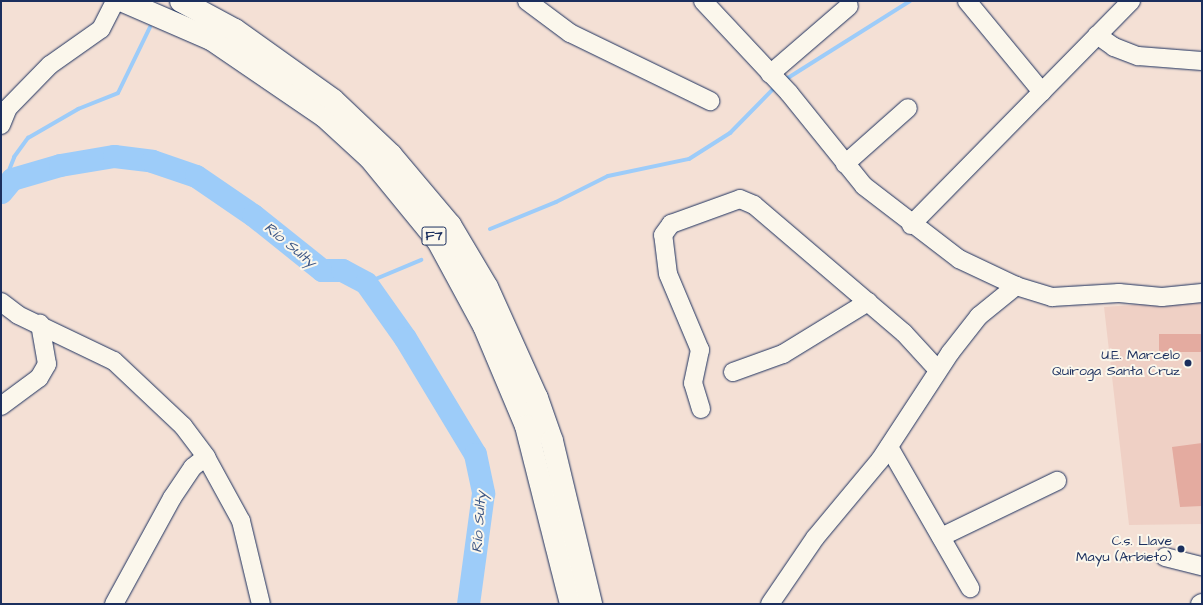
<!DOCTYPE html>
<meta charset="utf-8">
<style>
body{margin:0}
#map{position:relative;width:1203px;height:605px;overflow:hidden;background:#f4e0d5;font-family:"Architects Daughter",sans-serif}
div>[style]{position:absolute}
.built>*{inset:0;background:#efd0c5}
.stream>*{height:4px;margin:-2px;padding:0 2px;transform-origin:2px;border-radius:2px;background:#9dccf9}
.river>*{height:23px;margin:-11.5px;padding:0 11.5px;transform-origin:11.5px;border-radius:11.5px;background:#9dccf9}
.building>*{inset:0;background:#e4aba0;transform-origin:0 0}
.roads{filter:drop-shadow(0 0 1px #1b2f5e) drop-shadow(0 0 1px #1b2f5e)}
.minor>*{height:18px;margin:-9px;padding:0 9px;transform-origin:9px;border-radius:9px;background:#fbf7ec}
.highway>*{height:22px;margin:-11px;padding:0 11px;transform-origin:11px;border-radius:11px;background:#fbf7ec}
.dots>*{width:11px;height:11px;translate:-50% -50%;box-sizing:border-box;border:2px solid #fbf7ec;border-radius:50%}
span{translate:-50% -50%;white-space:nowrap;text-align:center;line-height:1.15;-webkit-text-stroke:4px #fbf7ec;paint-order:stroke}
.shield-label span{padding:1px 3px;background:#fbf7ec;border:1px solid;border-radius:3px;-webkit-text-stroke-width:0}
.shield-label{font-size:13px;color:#1b2f5e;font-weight:700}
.poi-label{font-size:14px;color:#1b2f5e}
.right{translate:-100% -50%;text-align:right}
.water-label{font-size:15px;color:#3c5685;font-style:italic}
.frame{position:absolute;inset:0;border:2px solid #1b2f5e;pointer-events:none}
</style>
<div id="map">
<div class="built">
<div style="clip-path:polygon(1202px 300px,1202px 524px,1129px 525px,1104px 307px)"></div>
</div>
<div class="stream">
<div style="left:783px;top:81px;width:150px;rotate:-32.2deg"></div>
<div style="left:1px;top:190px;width:35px;rotate:-68deg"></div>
<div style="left:14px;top:157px;width:24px;rotate:-54deg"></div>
<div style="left:28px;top:138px;width:58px;rotate:-30.1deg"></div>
<div style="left:78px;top:109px;width:43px;rotate:-21.8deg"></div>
<div style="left:118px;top:93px;width:73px;rotate:-64.1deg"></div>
<div style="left:490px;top:229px;width:71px;rotate:-22.2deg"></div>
<div style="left:556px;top:202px;width:58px;rotate:-26.6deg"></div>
<div style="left:608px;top:176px;width:83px;rotate:-11.9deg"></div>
<div style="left:689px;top:159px;width:49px;rotate:-32.4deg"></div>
<div style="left:730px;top:133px;width:66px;rotate:-45.6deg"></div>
<div style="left:366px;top:283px;width:60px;rotate:-22.7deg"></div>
</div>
<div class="river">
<div style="left:1px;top:192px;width:17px;rotate:-50deg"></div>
<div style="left:12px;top:179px;width:50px;rotate:-16.3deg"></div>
<div style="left:60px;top:165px;width:55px;rotate:-9.5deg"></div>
<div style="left:114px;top:156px;width:38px;rotate:7deg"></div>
<div style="left:152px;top:161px;width:46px;rotate:18.8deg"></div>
<div style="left:196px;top:176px;width:69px;rotate:34.4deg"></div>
<div style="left:253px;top:215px;width:88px;rotate:38.6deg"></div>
<div style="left:322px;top:270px;width:20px"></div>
<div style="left:342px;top:270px;width:27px;rotate:28deg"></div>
<div style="left:366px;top:283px;width:67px;rotate:54.7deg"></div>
<div style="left:405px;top:338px;width:135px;rotate:58.9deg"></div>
<div style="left:475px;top:454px;width:40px;rotate:78deg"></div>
<div style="left:483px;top:493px;width:112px;rotate:97.7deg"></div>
</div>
<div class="building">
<div style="left:1202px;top:334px;width:18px;height:43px;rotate:90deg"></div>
<div style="clip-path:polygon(1202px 443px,1202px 506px,1180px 507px,1172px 447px)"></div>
</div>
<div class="roads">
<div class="minor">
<div style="left:527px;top:1px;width:54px;rotate:36.7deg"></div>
<div style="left:570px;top:33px;width:156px;rotate:25.9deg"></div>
<div style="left:703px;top:1px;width:126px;rotate:46.9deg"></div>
<div style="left:789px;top:93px;width:119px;rotate:51.1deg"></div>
<div style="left:864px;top:186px;width:120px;rotate:37.5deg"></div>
<div style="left:959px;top:259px;width:63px;rotate:25.3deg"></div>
<div style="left:1016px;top:286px;width:38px;rotate:17deg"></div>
<div style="left:1052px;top:297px;width:67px;rotate:-3.4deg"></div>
<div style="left:1119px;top:293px;width:43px;rotate:5.3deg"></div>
<div style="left:1162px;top:297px;width:40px;rotate:-5.7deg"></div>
<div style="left:967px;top:1px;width:118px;rotate:50.5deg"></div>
<div style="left:1097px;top:35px;width:21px;rotate:35deg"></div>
<div style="left:1114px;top:47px;width:26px;rotate:21deg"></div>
<div style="left:1138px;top:56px;width:64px;rotate:4.5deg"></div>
<div style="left:770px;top:74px;width:104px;rotate:-40.7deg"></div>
<div style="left:1px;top:125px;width:18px;rotate:-68deg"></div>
<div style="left:8px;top:108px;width:60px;rotate:-45.7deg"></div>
<div style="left:50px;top:65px;width:62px;rotate:-35.2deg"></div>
<div style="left:101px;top:29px;width:31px;rotate:-63deg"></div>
<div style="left:845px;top:164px;width:84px;rotate:-41.6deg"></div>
<div style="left:911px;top:225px;width:314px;rotate:-45.5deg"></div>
<div style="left:1px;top:302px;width:21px;rotate:37deg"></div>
<div style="left:18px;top:315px;width:106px;rotate:25.6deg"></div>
<div style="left:114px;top:361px;width:95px;rotate:43.3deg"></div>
<div style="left:183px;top:426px;width:39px;rotate:53deg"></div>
<div style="left:206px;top:457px;width:73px;rotate:61.3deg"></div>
<div style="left:241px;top:521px;width:85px;rotate:76.5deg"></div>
<div style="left:733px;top:372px;width:53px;rotate:-19.8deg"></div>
<div style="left:783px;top:354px;width:100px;rotate:-31.5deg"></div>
<div style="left:1px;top:406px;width:47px;rotate:-36.4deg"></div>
<div style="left:39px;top:378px;width:16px;rotate:-60deg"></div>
<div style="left:47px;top:364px;width:41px;rotate:-99.9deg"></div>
<div style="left:701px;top:409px;width:27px;rotate:-107deg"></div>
<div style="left:693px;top:383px;width:34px;rotate:-78deg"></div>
<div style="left:700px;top:350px;width:82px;rotate:-112.8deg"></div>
<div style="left:668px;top:274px;width:39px;rotate:-97deg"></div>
<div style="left:663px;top:235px;width:14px;rotate:-54deg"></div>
<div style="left:671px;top:224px;width:73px;rotate:-19.9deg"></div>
<div style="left:740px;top:199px;width:15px;rotate:23deg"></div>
<div style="left:754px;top:205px;width:197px;rotate:40.5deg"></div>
<div style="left:904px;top:333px;width:50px;rotate:47.4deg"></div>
<div style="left:889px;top:447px;width:163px;rotate:60.1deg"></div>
<div style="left:941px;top:537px;width:129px;rotate:-25.8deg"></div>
<div style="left:1165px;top:557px;width:38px;rotate:14deg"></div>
<div style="left:114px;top:604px;width:121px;rotate:-61.3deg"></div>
<div style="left:172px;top:498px;width:37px;rotate:-56deg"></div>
<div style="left:193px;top:467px;width:16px;rotate:-38deg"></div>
<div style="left:770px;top:604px;width:80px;rotate:-55.7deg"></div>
<div style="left:815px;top:538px;width:102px;rotate:-50.2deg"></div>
<div style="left:880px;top:460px;width:128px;rotate:-56.8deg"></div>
<div style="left:950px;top:353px;width:47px;rotate:-51.9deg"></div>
<div style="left:979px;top:316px;width:48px;rotate:-39deg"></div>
<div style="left:1200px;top:604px;width:2px;rotate:-27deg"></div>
</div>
<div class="highway">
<div style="left:123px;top:1px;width:96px;rotate:23.4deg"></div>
<div style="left:211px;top:39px;width:137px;rotate:34.3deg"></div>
<div style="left:324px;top:116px;width:62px;rotate:42.4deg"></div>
<div style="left:370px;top:158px;width:107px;rotate:50.7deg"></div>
<div style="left:438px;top:241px;width:97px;rotate:61.6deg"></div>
<div style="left:484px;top:326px;width:108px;rotate:67.2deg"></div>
<div style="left:526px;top:426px;width:184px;rotate:75.8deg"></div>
<div style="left:181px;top:1px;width:61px;rotate:28.2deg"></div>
<div style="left:235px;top:30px;width:120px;rotate:35.5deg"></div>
<div style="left:333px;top:100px;width:80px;rotate:43.5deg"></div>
<div style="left:391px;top:155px;width:92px;rotate:49.9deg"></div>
<div style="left:450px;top:225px;width:72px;rotate:59.2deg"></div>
<div style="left:487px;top:287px;width:122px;rotate:65.8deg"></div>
<div style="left:537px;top:398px;width:46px;rotate:70.8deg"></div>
<div style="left:552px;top:441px;width:168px;rotate:76.5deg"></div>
</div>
</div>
<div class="dots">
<div style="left:1188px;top:363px;background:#1b2f5e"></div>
<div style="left:1181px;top:549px;background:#1b2f5e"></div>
</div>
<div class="shield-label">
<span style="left:434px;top:236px">F7</span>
</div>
<div class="poi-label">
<span class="right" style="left:1180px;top:363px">U.E. Marcelo<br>Quiroga Santa Cruz</span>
<span class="right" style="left:1172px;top:549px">C.s. Llave<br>Mayu (Arbieto)</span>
</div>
<div class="water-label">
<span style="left:290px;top:245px;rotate:39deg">Río Sulty</span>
<span style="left:479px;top:522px;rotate:-86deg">Río Sulty</span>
</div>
<div class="frame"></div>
</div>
